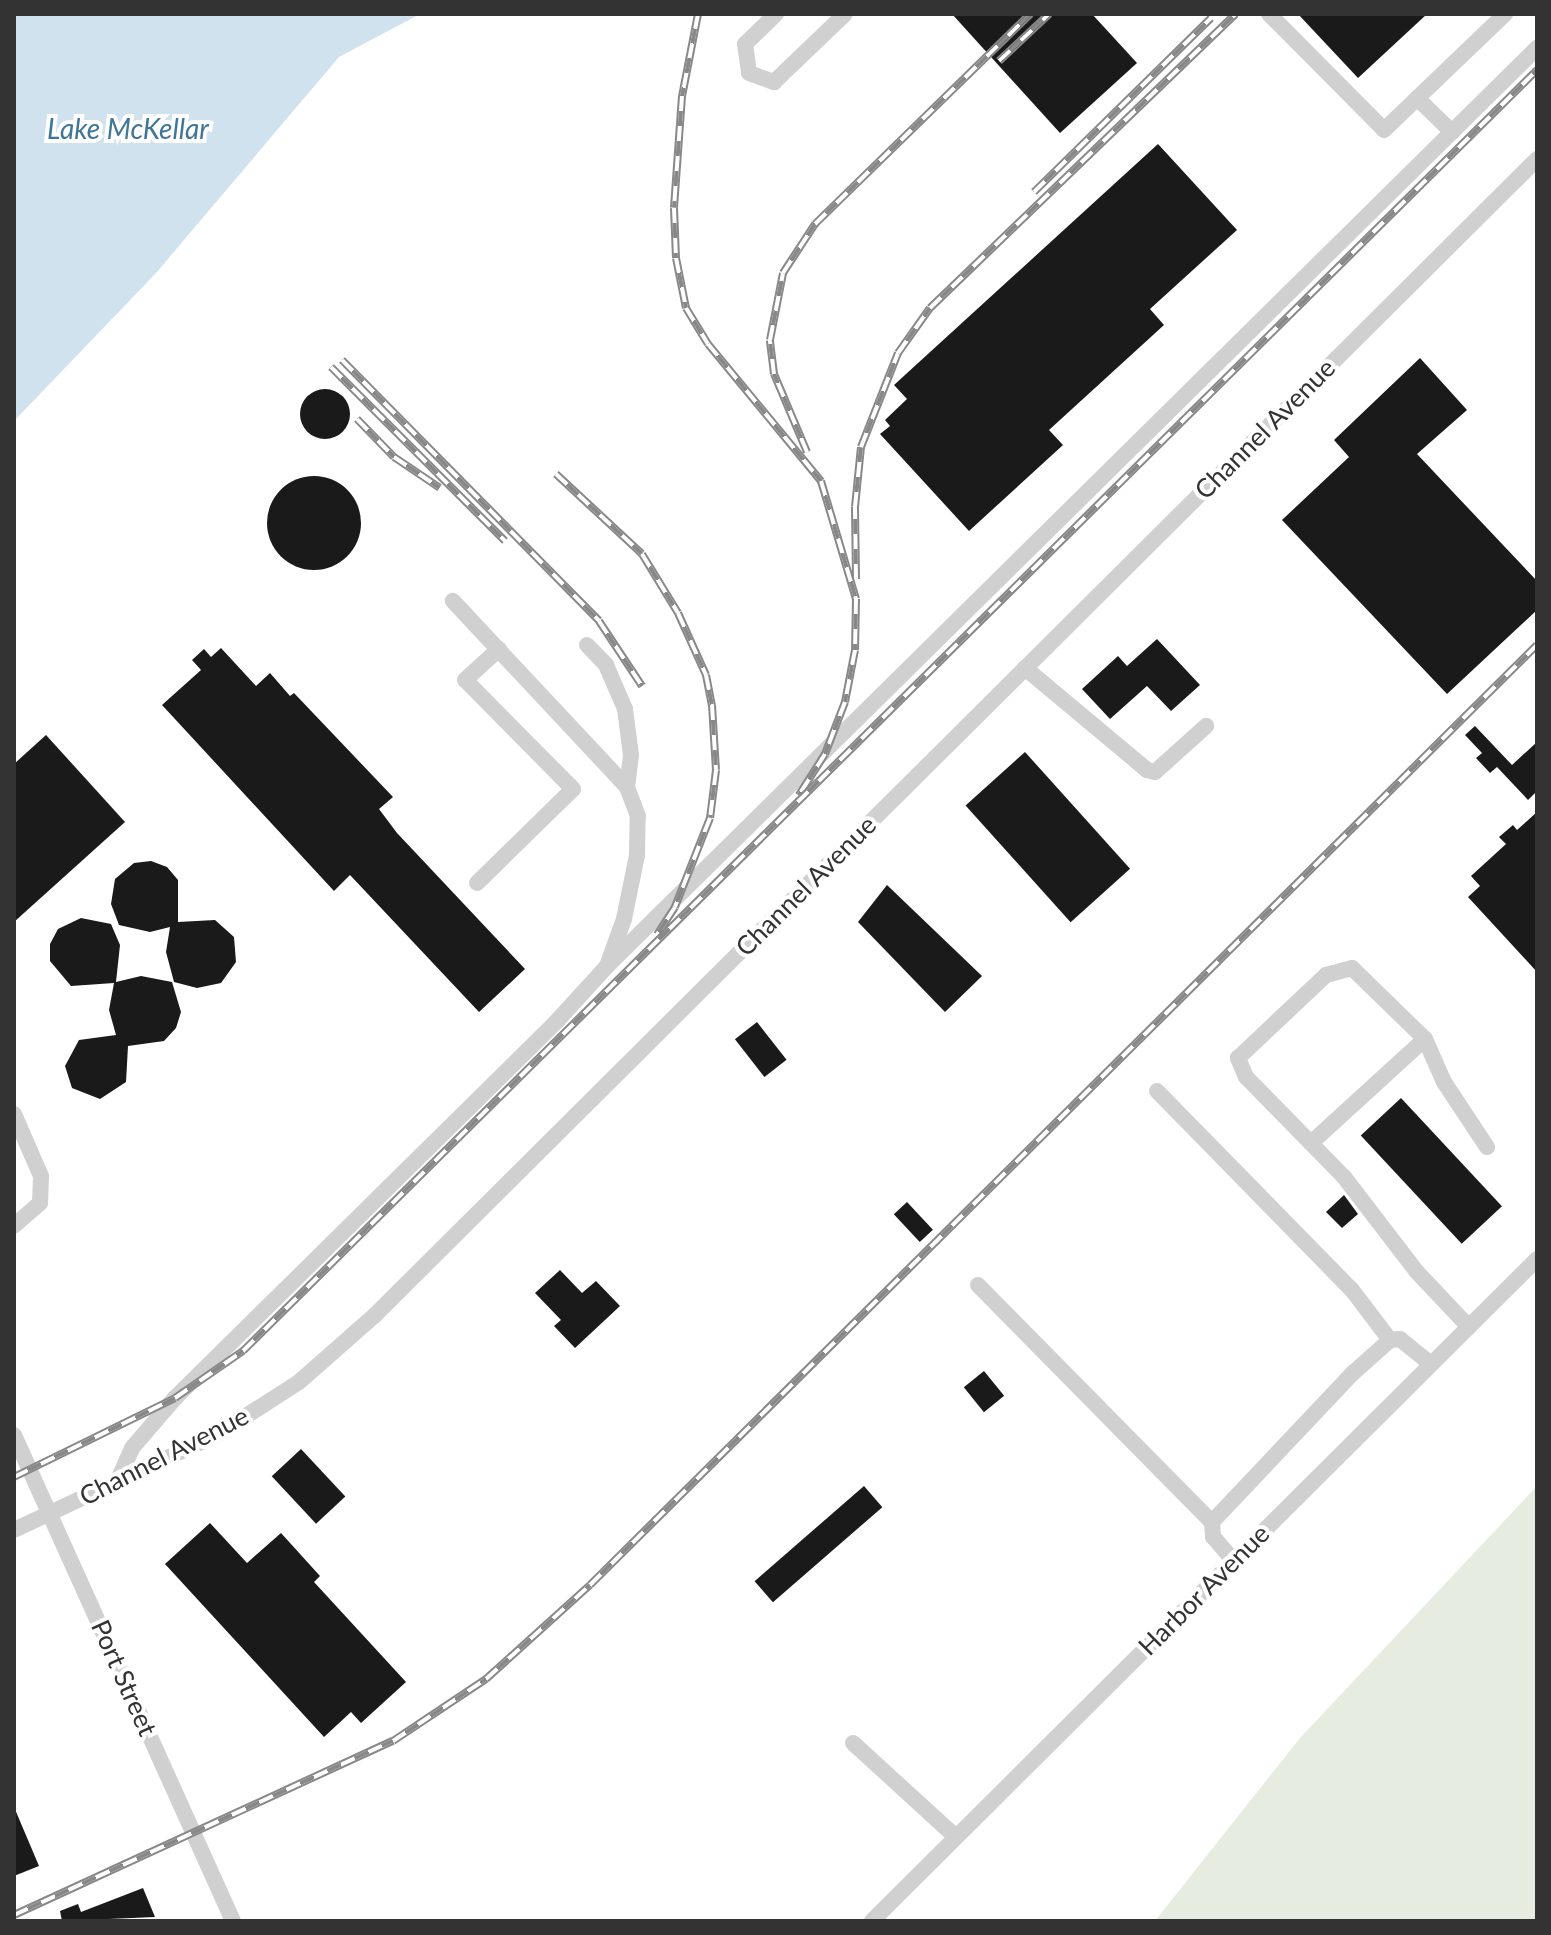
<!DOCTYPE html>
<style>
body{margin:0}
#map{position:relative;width:1551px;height:1935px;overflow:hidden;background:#fff;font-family:Lato,sans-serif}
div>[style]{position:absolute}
.green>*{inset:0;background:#e6ecdf}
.water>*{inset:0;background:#cfe2ee}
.building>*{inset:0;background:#1a1a1a;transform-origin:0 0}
.round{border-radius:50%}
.minor>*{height:16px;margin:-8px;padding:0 8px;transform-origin:8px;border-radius:8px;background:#d0d0d0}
.rail>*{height:8px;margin-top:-4px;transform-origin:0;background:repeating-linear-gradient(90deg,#fff 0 15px,#888 0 30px);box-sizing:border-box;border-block:2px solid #888}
span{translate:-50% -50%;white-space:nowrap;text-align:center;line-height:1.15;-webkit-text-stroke:8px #fff;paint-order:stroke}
.street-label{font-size:26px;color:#333}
.water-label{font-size:28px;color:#3f7597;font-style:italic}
.frame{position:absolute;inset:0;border:16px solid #333;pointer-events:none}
</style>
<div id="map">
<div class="green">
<div style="clip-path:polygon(1537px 1486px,1537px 1921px,1155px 1921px,1300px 1738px)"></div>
</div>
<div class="water">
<div style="clip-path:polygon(14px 14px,420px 14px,339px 57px,156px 273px,14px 421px)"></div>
</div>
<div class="building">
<div style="clip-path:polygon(952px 14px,1092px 14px,1137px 63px,1060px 133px)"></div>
<div style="clip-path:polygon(1298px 14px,1427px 14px,1358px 78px)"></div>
<div style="clip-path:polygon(1158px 144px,1237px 230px,1150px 309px,1164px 325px,1049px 430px,1063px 445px,969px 531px,880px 434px,890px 426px,885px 420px,907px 399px,894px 385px)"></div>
<div style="clip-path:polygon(1420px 358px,1467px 410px,1417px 454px,1537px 581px,1537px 610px,1447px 694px,1282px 520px,1349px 457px,1334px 440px)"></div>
<div class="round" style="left:300px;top:389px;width:50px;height:50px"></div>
<div class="round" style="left:267px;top:476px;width:94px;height:94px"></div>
<div style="clip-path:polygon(1157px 639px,1200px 685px,1171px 711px,1147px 686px,1110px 719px,1082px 689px,1118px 656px,1127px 666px)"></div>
<div style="clip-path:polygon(221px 648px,256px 686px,270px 673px,290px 696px,294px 693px,393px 797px,379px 809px,397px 833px,525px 969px,479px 1012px,350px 875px,334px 891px,162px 705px,201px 670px,192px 660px,204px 649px,211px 657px)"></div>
<div style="clip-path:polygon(1475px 726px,1512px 765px,1537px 742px,1537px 791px,1528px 800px,1497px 767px,1490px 773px,1476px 758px,1482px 753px,1465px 735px)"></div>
<div style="clip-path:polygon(46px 735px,125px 822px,14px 922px,14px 764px)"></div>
<div style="left:1025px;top:752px;width:157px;height:80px;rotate:48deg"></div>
<div style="clip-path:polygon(1537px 812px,1537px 972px,1468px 897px,1480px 886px,1471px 876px,1506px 844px,1499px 837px,1513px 825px,1517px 830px)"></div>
<div style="clip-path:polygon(151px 861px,167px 867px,178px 880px,178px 922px,215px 920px,234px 937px,236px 962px,221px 983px,197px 988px,174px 982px,166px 952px,170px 927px,150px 932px,119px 925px,111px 904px,115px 879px,134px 863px)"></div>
<div style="clip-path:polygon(887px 885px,982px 976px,945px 1012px,858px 922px)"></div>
<div style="clip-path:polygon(81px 918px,111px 924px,120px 945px,116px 982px,141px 976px,172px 982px,181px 1012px,176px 1028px,164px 1041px,128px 1046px,126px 1082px,100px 1099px,72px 1088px,65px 1066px,79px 1040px,116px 1035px,109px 1010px,114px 983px,71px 986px,50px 961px,50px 944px,58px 929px)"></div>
<div style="left:757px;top:1022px;width:48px;height:28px;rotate:52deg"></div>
<div style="left:1401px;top:1098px;width:148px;height:55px;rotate:47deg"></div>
<div style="clip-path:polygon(1344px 1195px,1358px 1214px,1342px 1228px,1326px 1212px)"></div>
<div style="left:907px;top:1202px;width:38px;height:18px;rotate:47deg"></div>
<div style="clip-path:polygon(560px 1270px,582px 1293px,596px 1281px,620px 1306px,575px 1348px,554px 1326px,561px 1320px,535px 1293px)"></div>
<div style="left:984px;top:1371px;width:32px;height:26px;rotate:51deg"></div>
<div style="left:301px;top:1449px;width:65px;height:40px;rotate:47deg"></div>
<div style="left:864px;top:1486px;width:28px;height:145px;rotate:49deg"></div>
<div style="clip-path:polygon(210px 1523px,247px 1563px,281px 1533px,320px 1576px,314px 1582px,406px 1682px,361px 1723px,351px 1712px,324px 1737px,165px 1564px)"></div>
<div style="clip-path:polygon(14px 1807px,39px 1866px,14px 1876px)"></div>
<div style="clip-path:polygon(143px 1888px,155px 1917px,62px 1921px,60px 1911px,78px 1904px,81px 1912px)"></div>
</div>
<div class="minor">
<div style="left:776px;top:14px;width:43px;rotate:135.9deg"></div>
<div style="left:745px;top:44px;width:29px;rotate:82deg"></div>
<div style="left:749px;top:73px;width:27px;rotate:20deg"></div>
<div style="left:774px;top:82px;width:98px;rotate:-43.8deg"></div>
<div style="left:1269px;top:14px;width:163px;rotate:45.2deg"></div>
<div style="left:1384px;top:130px;width:168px;rotate:-43.8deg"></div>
<div style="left:1417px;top:98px;width:49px;rotate:44.2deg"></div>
<div style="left:587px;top:645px;width:28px;rotate:46deg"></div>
<div style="left:606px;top:665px;width:48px;rotate:66.6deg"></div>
<div style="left:625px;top:709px;width:46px;rotate:82.6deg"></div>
<div style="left:631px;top:755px;width:32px;rotate:97deg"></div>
<div style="left:1025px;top:668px;width:159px;rotate:39.9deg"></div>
<div style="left:1147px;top:770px;width:8px;rotate:14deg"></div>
<div style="left:1155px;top:772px;width:69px;rotate:-42deg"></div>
<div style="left:477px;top:883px;width:134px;rotate:-44.4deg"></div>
<div style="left:573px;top:789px;width:153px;rotate:-134.7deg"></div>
<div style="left:465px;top:680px;width:46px;rotate:-42.4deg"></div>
<div style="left:607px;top:966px;width:1307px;rotate:-44.63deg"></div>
<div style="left:1157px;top:1091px;width:279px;rotate:45.6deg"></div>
<div style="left:1352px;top:1290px;width:63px;rotate:52.8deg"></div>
<div style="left:14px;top:1114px;width:68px;rotate:66.5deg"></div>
<div style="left:41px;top:1176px;width:27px;rotate:92deg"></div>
<div style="left:40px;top:1203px;width:35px;rotate:139deg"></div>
<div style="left:1311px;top:1143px;width:154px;rotate:-42.4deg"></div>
<div style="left:978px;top:1285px;width:333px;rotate:45.4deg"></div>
<div style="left:1469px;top:1327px;width:76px;rotate:-133.4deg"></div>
<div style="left:1417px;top:1272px;width:120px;rotate:-127.5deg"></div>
<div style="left:1344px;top:1177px;width:140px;rotate:-134.4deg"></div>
<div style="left:1246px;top:1077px;width:21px;rotate:-113deg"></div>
<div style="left:1238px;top:1058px;width:121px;rotate:-43.3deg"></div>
<div style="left:1326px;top:975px;width:27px;rotate:-15deg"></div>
<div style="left:1352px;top:968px;width:102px;rotate:44.2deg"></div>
<div style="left:1425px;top:1039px;width:47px;rotate:66.2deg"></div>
<div style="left:1444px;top:1082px;width:78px;rotate:56.5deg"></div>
<div style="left:14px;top:1435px;width:533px;rotate:65.74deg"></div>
<div style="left:117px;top:1482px;width:37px;rotate:-66deg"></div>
<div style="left:132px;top:1448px;width:66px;rotate:-49.3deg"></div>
<div style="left:175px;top:1398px;width:537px;rotate:-44.62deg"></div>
<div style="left:557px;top:1021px;width:74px;rotate:-47.7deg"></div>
<div style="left:607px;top:966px;width:50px;rotate:-70.1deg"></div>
<div style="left:624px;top:919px;width:65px;rotate:-78.5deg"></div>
<div style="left:637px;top:855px;width:39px;rotate:-89deg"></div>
<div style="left:638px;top:816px;width:31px;rotate:-111deg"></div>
<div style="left:627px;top:787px;width:255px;rotate:-133.1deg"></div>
<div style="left:14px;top:1530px;width:225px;rotate:-25.2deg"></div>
<div style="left:218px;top:1434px;width:96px;rotate:-32.7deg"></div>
<div style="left:299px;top:1382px;width:101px;rotate:-41.4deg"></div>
<div style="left:375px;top:1315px;width:1639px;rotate:-44.85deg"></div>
<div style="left:1234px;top:1561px;width:32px;rotate:-131deg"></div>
<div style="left:1213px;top:1537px;width:15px;rotate:-94deg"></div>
<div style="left:1212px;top:1522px;width:205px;rotate:-46.6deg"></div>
<div style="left:1353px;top:1373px;width:50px;rotate:-41.7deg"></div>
<div style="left:1390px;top:1340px;width:10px;rotate:-6deg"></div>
<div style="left:1400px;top:1339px;width:40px;rotate:39deg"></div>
<div style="left:853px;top:1743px;width:139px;rotate:42.4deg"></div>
<div style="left:872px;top:1921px;width:938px;rotate:-44.87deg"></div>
</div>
<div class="rail">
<div style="left:698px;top:14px;width:84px;rotate:101deg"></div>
<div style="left:682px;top:96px;width:112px;rotate:94.1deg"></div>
<div style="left:674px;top:208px;width:50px;rotate:87.7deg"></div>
<div style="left:676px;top:258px;width:51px;rotate:78.7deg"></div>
<div style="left:686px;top:308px;width:42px;rotate:58.6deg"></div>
<div style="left:708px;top:344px;width:178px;rotate:50.5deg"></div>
<div style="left:821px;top:481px;width:123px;rotate:73.5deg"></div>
<div style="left:856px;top:599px;width:51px;rotate:91.1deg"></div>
<div style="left:855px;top:650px;width:53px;rotate:100.9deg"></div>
<div style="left:845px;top:702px;width:56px;rotate:111deg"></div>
<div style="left:825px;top:754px;width:49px;rotate:122.4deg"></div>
<div style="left:999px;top:61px;width:69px;rotate:-43.2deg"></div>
<div style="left:1034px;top:192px;width:248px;rotate:-44.5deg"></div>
<div style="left:342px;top:360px;width:366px;rotate:45.4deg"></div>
<div style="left:599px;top:621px;width:78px;rotate:56.5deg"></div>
<div style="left:331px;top:367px;width:246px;rotate:45deg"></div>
<div style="left:357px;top:419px;width:53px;rotate:45.8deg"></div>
<div style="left:394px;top:457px;width:55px;rotate:34deg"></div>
<div style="left:807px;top:452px;width:85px;rotate:-112.9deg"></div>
<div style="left:774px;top:374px;width:34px;rotate:-97deg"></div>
<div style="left:770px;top:340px;width:68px;rotate:-79deg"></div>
<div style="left:783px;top:273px;width:59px;rotate:-56.9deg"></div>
<div style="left:815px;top:224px;width:301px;rotate:-44.3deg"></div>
<div style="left:556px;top:474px;width:117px;rotate:42.9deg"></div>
<div style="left:642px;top:554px;width:69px;rotate:58.6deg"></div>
<div style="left:678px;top:613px;width:68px;rotate:65.7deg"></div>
<div style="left:706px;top:675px;width:31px;rotate:79deg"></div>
<div style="left:712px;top:705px;width:65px;rotate:86.5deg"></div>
<div style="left:716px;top:770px;width:48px;rotate:97.1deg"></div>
<div style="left:710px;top:818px;width:96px;rotate:111.5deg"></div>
<div style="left:675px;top:907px;width:33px;rotate:123deg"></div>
<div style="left:856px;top:579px;width:72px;rotate:-90.8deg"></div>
<div style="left:855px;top:507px;width:60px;rotate:-84.3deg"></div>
<div style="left:861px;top:447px;width:101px;rotate:-68.5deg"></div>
<div style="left:898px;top:353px;width:55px;rotate:-54.6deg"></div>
<div style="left:930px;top:308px;width:424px;rotate:-43.9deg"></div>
<div style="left:14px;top:1477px;width:179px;rotate:-26.1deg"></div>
<div style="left:175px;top:1398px;width:83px;rotate:-34.7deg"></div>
<div style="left:243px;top:1351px;width:1821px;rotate:-44.71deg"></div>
<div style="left:14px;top:1915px;width:417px;rotate:-24.7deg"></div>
<div style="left:393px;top:1741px;width:112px;rotate:-33.7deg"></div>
<div style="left:486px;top:1679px;width:140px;rotate:-42.1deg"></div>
<div style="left:590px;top:1585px;width:1334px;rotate:-44.79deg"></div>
</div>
<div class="street-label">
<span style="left:1265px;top:429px;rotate:-45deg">Channel Avenue</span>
<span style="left:806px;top:886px;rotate:-45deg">Channel Avenue</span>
<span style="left:164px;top:1456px;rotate:-27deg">Channel Avenue</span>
<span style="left:1204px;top:1590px;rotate:-45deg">Harbor Avenue</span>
<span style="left:124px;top:1678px;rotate:66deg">Port Street</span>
</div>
<div class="water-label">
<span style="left:128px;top:128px">Lake McKellar</span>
</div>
<div class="frame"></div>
</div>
